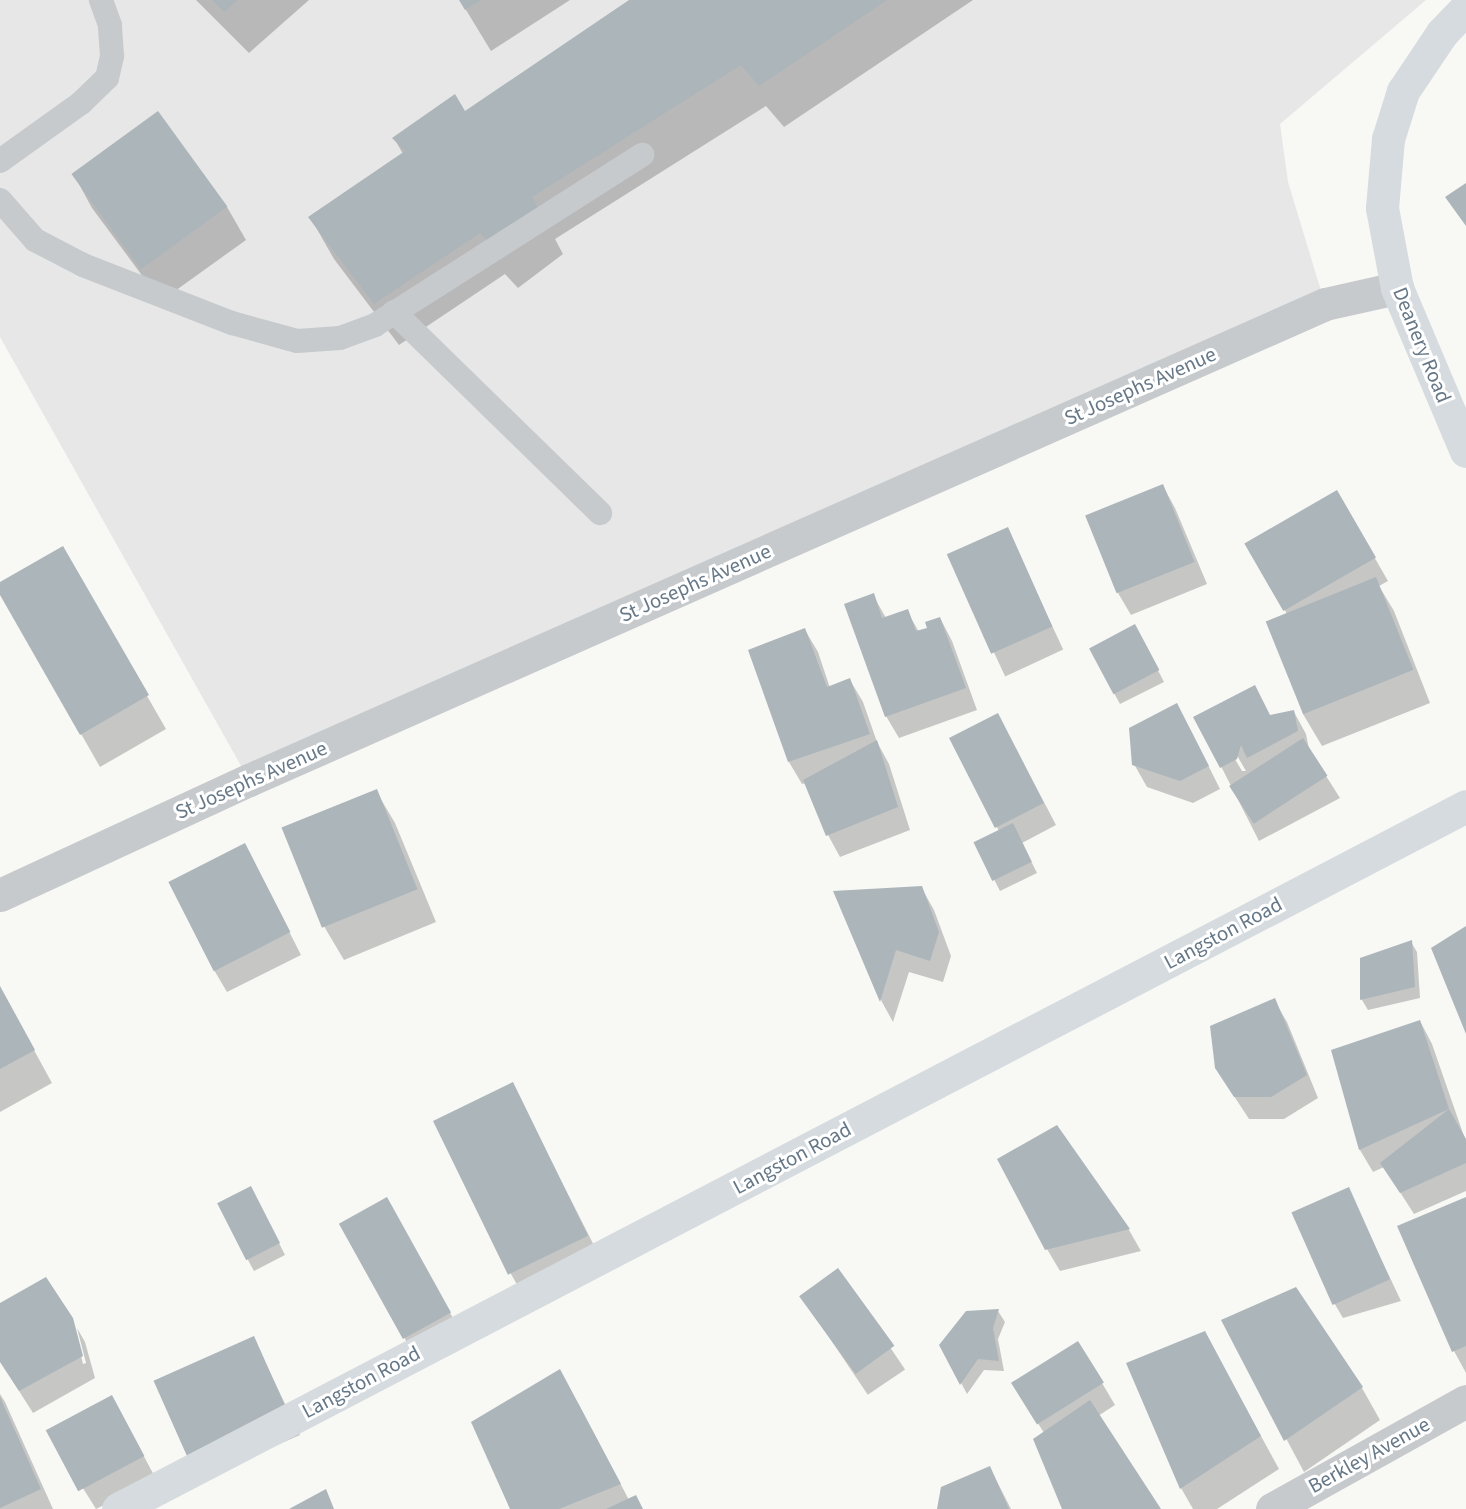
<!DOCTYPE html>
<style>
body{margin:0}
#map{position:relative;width:1466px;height:1509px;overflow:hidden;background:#f8f8f5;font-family:"Source Sans 3",sans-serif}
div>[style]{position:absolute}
.built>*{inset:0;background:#e6e7e6}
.shadow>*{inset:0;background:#0003;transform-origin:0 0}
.building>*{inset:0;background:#acb5ba;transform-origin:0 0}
.lane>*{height:24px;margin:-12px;padding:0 12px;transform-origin:12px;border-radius:12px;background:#c6cacd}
.street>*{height:33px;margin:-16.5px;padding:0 16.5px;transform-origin:16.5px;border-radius:16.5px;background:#c6cacd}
.secondary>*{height:33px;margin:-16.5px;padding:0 16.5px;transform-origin:16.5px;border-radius:16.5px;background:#d6dbdf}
span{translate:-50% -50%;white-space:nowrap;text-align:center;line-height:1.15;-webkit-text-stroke:6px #fff;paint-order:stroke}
.street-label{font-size:21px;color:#667887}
</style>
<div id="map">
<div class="built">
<div style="clip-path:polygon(0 0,1426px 0,1280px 124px,1288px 182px,1325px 304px,249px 780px,0 337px)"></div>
</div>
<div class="shadow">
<div style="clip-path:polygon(196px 0,309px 0,249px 53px)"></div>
<div style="clip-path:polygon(460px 0,570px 0,491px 51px)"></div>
<div style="clip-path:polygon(632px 0,973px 0,784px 127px,766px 106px,555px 239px,563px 254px,518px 288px,505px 274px,399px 345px,334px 259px,310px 217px,403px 154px,394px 138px,465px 113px)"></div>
<div style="clip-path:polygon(158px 113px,227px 207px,246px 240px,161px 301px,92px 208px,74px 175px)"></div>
<div style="clip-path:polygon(1163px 486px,1175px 508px,1207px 584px,1131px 615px,1118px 593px)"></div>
<div style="clip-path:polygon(1337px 492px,1388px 581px,1379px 586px,1394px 611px,1430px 703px,1322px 746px,1303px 714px,1287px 614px,1247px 544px)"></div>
<div style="left:1007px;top:529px;width:133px;height:64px;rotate:65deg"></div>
<div style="clip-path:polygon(62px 548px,166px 729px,100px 767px,0 592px,0 583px)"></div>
<div style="clip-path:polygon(873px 595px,886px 618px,907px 611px,919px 632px,929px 628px,940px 618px,952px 641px,977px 710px,899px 738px,886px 716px)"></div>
<div style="clip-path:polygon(805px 630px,818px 652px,830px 688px,850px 680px,863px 702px,877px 742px,889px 764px,910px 830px,840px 857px,828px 835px,806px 783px,802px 784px,789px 762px,749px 650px)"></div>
<div style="clip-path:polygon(1141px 637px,1164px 682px,1120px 704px,1114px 693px)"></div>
<div style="clip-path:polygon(evenodd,1294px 712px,1306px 734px,1309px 749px,1340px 798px,1259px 841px,1196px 717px,1271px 716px,1294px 712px,1235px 752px,1246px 771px,1242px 771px,1232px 754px,1235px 752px)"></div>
<div style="clip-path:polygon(1189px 727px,1220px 789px,1193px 803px,1147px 787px,1134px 764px)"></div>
<div style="clip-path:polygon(1010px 737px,1056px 825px,1022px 843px,1037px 873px,1000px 891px,976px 844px,999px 831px,951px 739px)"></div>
<div style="clip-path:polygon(376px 791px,395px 823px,436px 922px,344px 960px,325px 928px,284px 829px)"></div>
<div style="clip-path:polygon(257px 868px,301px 955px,227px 992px,214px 970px)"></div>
<div style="clip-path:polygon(921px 887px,934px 910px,951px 956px,943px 982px,909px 972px,893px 1022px,882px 1002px,835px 893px)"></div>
<div style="clip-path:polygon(1411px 942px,1417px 952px,1420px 998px,1368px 1010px,1362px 1000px,1362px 959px)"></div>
<div style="clip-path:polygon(0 988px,52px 1083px,0 1112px)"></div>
<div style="clip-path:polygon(1274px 1000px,1287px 1022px,1318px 1098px,1284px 1119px,1249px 1119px,1230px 1090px)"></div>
<div style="clip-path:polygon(1420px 1021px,1432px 1044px,1466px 1142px,1466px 1191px,1414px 1214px,1384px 1167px,1373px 1172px,1360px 1150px,1333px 1051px)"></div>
<div style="clip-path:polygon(512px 1084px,606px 1269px,530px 1307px,511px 1274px)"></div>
<div style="clip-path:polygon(1057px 1127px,1129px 1230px,1141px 1251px,1060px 1271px,1047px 1249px)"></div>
<div style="clip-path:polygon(1348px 1189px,1401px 1301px,1343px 1318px,1330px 1296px,1293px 1212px)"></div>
<div style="clip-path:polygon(1466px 1198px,1466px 1373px,1454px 1351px,1399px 1227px)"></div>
<div style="clip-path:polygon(257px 1199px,285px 1255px,254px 1271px,248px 1260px)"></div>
<div style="clip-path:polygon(399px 1221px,463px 1336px,417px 1361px,405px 1339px)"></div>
<div style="left:838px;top:1270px;width:120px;height:45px;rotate:56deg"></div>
<div style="clip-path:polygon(0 1308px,72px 1319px,83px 1364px,86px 1363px,77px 1328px,85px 1342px,95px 1378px,33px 1413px,0 1361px)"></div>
<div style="clip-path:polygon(998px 1311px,1005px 1322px,998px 1339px,1004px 1371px,984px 1370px,967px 1394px,941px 1345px,967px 1313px)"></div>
<div style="clip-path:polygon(1223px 1320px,1362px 1388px,1380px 1420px,1304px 1472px)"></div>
<div style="clip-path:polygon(1205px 1333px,1279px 1469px,1217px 1509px,1193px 1509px,1181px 1488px)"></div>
<div style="clip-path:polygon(253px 1337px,300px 1435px,202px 1478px)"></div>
<div style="clip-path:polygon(1102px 1383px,1115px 1405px,1098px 1416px,1159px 1509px,1063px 1509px,1044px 1433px,1026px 1404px)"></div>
<div style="clip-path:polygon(0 1394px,5px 1402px,53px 1509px,0 1509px)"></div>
<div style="clip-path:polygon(578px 1403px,629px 1500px,642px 1509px,512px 1509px)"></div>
<div style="clip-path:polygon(124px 1419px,156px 1479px,96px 1509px,49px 1434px)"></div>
<div style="clip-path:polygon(990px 1468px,1011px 1509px,938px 1509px)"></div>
</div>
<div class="building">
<div style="clip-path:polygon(212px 0,238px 0,224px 12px)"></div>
<div style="clip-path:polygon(459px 0,481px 0,465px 10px)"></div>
<div style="clip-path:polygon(629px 0,887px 0,759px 86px,741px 65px,532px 197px,540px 212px,493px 247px,480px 233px,374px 304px,308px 217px,405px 151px,392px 138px,455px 94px,465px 111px)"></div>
<div style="left:158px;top:111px;width:118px;height:107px;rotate:54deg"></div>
<div style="clip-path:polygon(1466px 183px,1466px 226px,1445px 197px)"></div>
<div style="left:1163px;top:484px;width:84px;height:84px;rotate:68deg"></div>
<div style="left:1337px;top:490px;width:78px;height:107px;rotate:60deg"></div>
<div style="left:1008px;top:527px;width:109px;height:67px;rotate:66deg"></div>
<div style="clip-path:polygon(63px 546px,149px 695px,80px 735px,0 595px,0 582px)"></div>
<div style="left:1376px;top:577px;width:100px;height:119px;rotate:68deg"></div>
<div style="clip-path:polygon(874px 593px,882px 618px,908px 609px,916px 631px,927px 628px,925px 622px,940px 617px,966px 688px,885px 717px,844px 604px)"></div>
<div style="left:1135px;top:624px;width:52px;height:52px;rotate:62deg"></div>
<div style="clip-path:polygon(805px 628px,827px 687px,850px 678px,870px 734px,788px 762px,748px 650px)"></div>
<div style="clip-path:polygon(1255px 685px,1270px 715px,1294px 710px,1298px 731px,1247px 758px,1241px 745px,1237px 759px,1220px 768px,1193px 717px)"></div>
<div style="clip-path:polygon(1177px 703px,1209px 766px,1180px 781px,1132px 765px,1129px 728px)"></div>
<div style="left:998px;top:713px;width:101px;height:55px;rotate:63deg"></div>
<div style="left:1303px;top:738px;width:45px;height:88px;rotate:57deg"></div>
<div style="clip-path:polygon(877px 740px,898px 807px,826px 836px,803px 780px)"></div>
<div style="left:377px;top:789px;width:108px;height:103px;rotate:68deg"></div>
<div style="left:1013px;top:823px;width:43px;height:44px;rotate:64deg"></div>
<div style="left:245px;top:843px;width:100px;height:86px;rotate:63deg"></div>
<div style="clip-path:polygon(922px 886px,939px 932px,930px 961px,896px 950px,880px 1002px,833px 891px)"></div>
<div style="clip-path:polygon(1466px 926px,1466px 1034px,1431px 948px)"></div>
<div style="clip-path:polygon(1412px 940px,1415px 987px,1360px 1000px,1360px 958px)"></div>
<div style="clip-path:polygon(0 986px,35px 1050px,0 1069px)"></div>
<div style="clip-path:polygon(1275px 998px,1307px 1075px,1271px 1097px,1234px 1097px,1215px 1068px,1210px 1026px)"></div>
<div style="clip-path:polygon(1420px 1020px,1449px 1109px,1359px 1150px,1331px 1050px)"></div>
<div style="left:513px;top:1082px;width:171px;height:89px;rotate:64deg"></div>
<div style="clip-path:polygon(1449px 1109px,1466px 1139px,1466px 1163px,1400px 1193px,1380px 1163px)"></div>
<div style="clip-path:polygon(1057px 1125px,1130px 1229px,1045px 1250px,997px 1159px)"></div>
<div style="left:251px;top:1186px;width:64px;height:38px;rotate:63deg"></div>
<div style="left:1349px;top:1187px;width:101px;height:63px;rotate:66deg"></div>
<div style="left:387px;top:1197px;width:132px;height:55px;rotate:61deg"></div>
<div style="clip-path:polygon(1466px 1197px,1466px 1346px,1452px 1352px,1397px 1226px)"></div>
<div style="left:838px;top:1268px;width:96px;height:48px;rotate:54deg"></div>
<div style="clip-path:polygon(46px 1277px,73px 1318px,83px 1356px,19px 1391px,0 1362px,0 1303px)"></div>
<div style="clip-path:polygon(1296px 1287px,1363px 1387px,1284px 1441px,1221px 1320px)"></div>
<div style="clip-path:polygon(999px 1309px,993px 1328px,999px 1361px,978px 1359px,960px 1385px,939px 1345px,966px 1311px)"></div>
<div style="clip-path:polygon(1205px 1331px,1261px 1436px,1180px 1489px,1126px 1363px)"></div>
<div style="left:254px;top:1336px;width:84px;height:110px;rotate:66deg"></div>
<div style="left:1078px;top:1341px;width:49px;height:79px;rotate:58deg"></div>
<div style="clip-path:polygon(560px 1369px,621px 1484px,559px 1509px,510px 1509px,471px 1422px)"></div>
<div style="left:112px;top:1395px;width:69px;height:75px;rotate:62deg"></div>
<div style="clip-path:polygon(0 1397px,41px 1489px,0 1508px)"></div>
<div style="clip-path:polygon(1090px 1400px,1161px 1509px,1062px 1509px,1033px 1439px)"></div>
<div style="clip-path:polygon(990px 1466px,1009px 1509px,937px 1509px,941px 1487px)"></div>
<div style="clip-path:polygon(326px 1489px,334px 1509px,289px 1509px)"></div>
<div style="clip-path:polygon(636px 1495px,643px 1509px,606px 1509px)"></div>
</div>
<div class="lane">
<div style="left:0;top:161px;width:100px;rotate:-35.6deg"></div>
<div style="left:81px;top:103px;width:36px;rotate:-44deg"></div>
<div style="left:107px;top:78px;width:23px;rotate:-77deg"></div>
<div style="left:112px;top:56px;width:31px;rotate:-94deg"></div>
<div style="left:110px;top:25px;width:27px;rotate:-110deg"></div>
<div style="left:0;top:200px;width:53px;rotate:48.8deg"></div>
<div style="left:35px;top:240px;width:54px;rotate:27.5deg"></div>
<div style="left:83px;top:265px;width:160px;rotate:21.3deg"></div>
<div style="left:232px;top:323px;width:67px;rotate:15.5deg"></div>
<div style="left:297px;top:341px;width:43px;rotate:-4deg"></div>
<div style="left:340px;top:338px;width:37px;rotate:-20deg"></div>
<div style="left:375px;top:325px;width:317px;rotate:-32.5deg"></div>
<div style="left:394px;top:312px;width:288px;rotate:44.3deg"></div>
</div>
<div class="street">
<div style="left:0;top:895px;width:274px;rotate:-24.8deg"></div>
<div style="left:249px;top:780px;width:1177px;rotate:-23.86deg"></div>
<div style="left:1325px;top:304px;width:74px;rotate:-12.5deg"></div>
<div style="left:1272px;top:1509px;width:222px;rotate:-29.1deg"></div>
</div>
<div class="secondary">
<div style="left:1466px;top:8px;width:35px;rotate:134deg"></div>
<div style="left:1442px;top:33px;width:70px;rotate:123.9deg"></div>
<div style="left:1403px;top:91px;width:50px;rotate:107.4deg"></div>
<div style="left:1388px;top:139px;width:69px;rotate:95deg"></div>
<div style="left:1382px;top:208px;width:81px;rotate:79.4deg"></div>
<div style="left:1397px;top:288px;width:177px;rotate:67.1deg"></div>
<div style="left:118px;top:1509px;width:1520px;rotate:-27.54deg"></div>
</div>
<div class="street-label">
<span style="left:1422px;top:345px;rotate:68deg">Deanery Road</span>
<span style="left:1140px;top:386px;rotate:-24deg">St Josephs Avenue</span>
<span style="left:695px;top:583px;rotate:-24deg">St Josephs Avenue</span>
<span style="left:251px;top:780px;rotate:-24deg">St Josephs Avenue</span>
<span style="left:1223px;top:933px;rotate:-28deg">Langston Road</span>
<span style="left:792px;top:1158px;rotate:-28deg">Langston Road</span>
<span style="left:361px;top:1382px;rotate:-28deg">Langston Road</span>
<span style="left:1369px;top:1455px;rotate:-29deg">Berkley Avenue</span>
</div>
</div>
